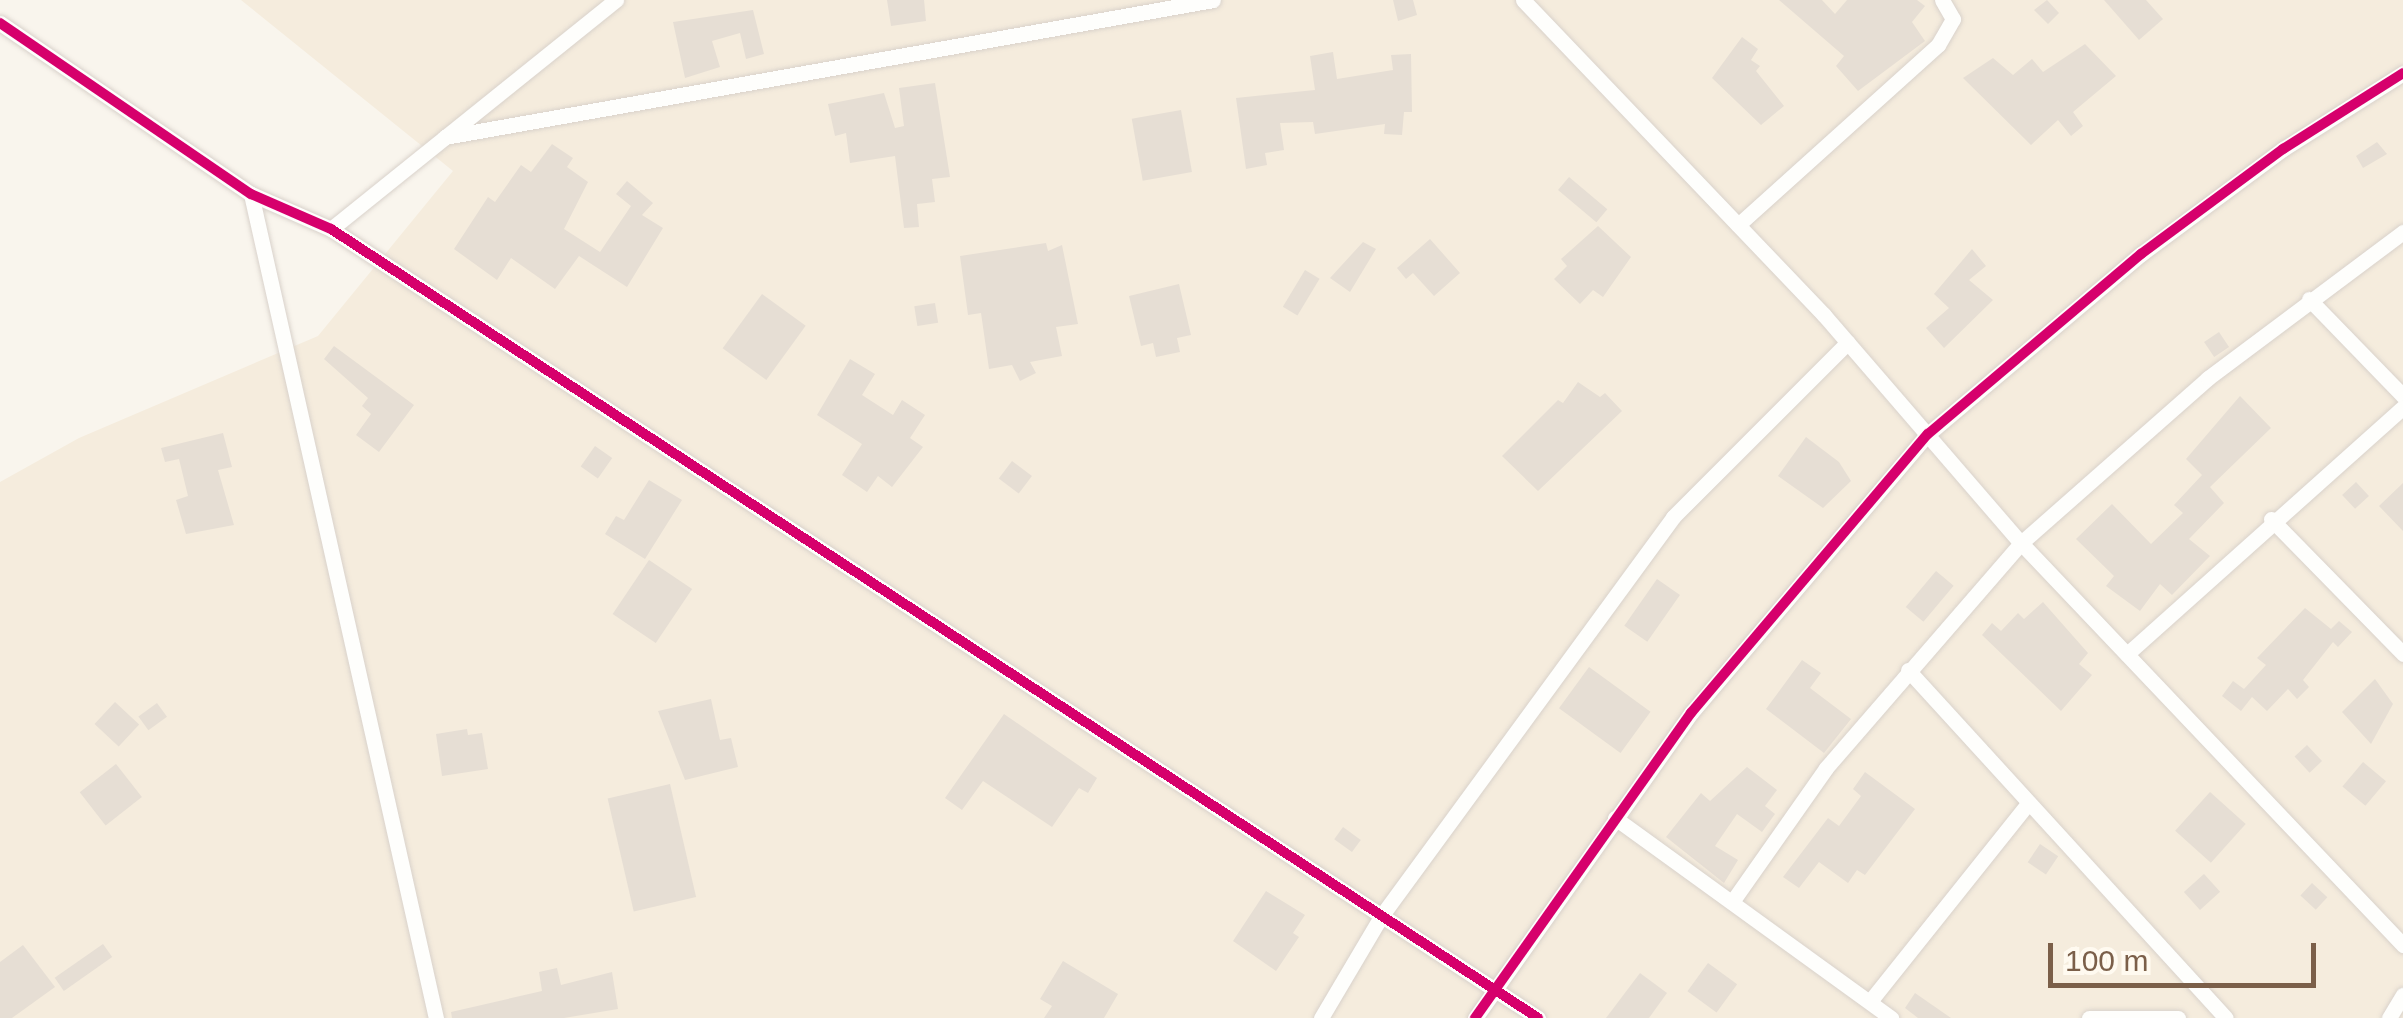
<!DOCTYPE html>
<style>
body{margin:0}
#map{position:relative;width:2403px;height:1018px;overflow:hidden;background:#f9f5ed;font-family:Helvetica,sans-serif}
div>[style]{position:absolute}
.residential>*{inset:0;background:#f5ecdd}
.building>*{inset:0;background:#e6ded4;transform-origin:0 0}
.roads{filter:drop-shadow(0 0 2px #d9d2cb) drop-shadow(0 0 2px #d9d2cb)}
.minor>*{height:15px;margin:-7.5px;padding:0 7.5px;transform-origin:7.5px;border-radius:7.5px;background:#fefefc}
.cycleway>*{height:10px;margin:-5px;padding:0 5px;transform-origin:5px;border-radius:5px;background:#d6006c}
span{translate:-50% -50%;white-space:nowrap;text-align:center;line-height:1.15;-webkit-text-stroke:10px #fffaf0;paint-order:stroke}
.scale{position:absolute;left:2048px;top:943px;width:268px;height:45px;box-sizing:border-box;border:5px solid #7b5f49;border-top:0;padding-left:12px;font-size:30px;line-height:35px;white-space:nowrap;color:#7b5f49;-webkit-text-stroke:8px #fffaf0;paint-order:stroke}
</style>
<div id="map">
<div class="residential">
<div style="clip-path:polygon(241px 0,2403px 0,2403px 1018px,0 1018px,0 482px,79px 438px,318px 336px,453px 171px)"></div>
</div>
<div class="building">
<div style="clip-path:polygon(887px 0,924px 0,926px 21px,891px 26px)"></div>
<div style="clip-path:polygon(1393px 0,1413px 0,1417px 15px,1398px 21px)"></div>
<div style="clip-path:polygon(1779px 0,1822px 0,1835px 14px,1847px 0,1917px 0,1925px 6px,1912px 22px,1925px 41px,1858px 91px,1836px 66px,1844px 56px)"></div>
<div style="clip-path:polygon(2047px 0,2059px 13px,2048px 24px,2034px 10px)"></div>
<div style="clip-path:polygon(2104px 0,2146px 0,2163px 19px,2139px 40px)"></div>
<div style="clip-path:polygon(753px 10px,764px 54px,746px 59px,740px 33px,712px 41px,720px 67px,685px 78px,673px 22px)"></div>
<div style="clip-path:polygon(1742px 37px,1758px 49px,1751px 60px,1760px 66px,1756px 71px,1784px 106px,1761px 125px,1712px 78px)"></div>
<div style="clip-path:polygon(2085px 44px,2116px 76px,2073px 112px,2083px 126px,2071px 136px,2058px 120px,2031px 145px,1963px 78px,1993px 58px,2013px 75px,2032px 59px,2043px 72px)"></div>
<div style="clip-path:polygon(1333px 52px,1337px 79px,1393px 70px,1391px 55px,1411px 54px,1412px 112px,1404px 112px,1402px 135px,1384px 134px,1385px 124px,1315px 134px,1313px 122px,1280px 123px,1284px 150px,1265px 153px,1267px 165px,1246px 169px,1236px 98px,1315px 90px,1310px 56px)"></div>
<div style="clip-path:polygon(935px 83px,950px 177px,932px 179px,935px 202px,917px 204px,919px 227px,904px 228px,895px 156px,850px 163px,846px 133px,835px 136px,828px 104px,884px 93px,895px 128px,904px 126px,899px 88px)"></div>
<div style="left:1181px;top:110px;width:63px;height:50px;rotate:80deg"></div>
<div style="clip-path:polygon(2377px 142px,2387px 154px,2363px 168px,2356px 156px)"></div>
<div style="clip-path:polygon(552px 144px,573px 158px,567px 167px,588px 182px,564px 229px,600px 252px,631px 206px,616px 194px,627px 181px,653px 203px,642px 215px,663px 228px,627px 287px,579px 256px,555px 289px,511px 258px,497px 280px,454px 249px,488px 197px,495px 202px,521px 165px,531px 172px)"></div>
<div style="left:1569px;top:177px;width:50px;height:17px;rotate:40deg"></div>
<div style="clip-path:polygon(1598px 226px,1631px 257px,1603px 297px,1593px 290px,1580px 304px,1554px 279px,1567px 266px,1561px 259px)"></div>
<div style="clip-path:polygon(1430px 239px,1460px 273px,1434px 296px,1413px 273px,1406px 279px,1397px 268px)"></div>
<div style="clip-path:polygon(1363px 242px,1376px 249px,1350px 292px,1330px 278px)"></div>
<div style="clip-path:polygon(1046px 243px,1048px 251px,1062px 245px,1078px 324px,1056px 327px,1062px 356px,1030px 362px,1036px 373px,1020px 381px,1012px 365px,989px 369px,981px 313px,968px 315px,960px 256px)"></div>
<div style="clip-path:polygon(1972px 249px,1986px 266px,1969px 280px,1993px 300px,1944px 348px,1926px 328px,1949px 308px,1934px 294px)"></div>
<div style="left:1305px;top:270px;width:17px;height:43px;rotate:31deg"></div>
<div style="clip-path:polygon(1179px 284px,1191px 335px,1177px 338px,1180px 352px,1156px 357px,1153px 343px,1141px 346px,1129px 296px)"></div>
<div style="left:762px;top:294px;width:54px;height:67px;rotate:36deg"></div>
<div style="left:935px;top:303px;width:20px;height:21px;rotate:81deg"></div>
<div style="left:2219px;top:332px;width:18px;height:18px;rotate:56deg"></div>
<div style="clip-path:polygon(334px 346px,414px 405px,379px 452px,356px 435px,371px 414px,362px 406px,368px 398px,324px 359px)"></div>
<div style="clip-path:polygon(850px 359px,875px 374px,862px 395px,893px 415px,902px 400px,925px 415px,910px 438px,923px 447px,892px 487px,878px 476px,867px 492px,842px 475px,862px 444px,817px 415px)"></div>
<div style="clip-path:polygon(1578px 382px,1600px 397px,1605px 393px,1622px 411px,1538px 491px,1502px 456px,1558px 400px,1563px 403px)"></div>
<div style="clip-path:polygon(2240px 396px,2271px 428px,2210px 487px,2224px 503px,2189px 539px,2210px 556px,2172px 595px,2160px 584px,2140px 611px,2106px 586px,2114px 576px,2076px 539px,2112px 504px,2151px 544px,2183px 513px,2174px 505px,2202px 475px,2186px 459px)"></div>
<div style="clip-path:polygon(223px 433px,232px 467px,218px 470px,234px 525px,186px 534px,176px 500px,188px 496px,179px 459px,165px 462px,161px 448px)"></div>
<div style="clip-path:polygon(1806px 437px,1839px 462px,1851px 481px,1823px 508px,1778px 476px)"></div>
<div style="left:595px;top:446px;width:21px;height:25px;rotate:35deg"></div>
<div style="left:1012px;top:461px;width:25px;height:22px;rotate:37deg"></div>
<div style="clip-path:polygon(649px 480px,682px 500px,645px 559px,605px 534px,616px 516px,624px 520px)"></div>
<div style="left:2356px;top:482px;width:19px;height:19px;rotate:47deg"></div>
<div style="clip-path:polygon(2403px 483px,2403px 531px,2379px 506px)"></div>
<div style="left:649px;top:560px;width:52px;height:65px;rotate:34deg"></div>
<div style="left:1936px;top:571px;width:23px;height:47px;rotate:40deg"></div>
<div style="left:1657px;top:579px;width:28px;height:57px;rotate:35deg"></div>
<div style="clip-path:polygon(2043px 602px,2088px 653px,2079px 664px,2092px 675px,2061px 711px,1982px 635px,1992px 623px,2001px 631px,2018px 613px,2024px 619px)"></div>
<div style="clip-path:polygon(2305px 608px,2331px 629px,2339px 621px,2352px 632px,2338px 647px,2333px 642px,2303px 680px,2309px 687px,2297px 699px,2288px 689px,2267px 711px,2252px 697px,2241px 711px,2222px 696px,2233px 681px,2244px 689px,2266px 665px,2257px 658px)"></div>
<div style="clip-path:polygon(1802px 660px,1821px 673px,1810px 688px,1851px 719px,1824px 753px,1766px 709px)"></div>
<div style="left:1589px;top:667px;width:76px;height:51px;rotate:36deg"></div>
<div style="clip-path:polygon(2375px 679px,2393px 704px,2371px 744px,2342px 712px)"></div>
<div style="clip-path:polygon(711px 699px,720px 740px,731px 738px,738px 767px,685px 780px,658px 711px)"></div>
<div style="left:115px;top:702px;width:33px;height:30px;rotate:43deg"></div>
<div style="left:157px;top:703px;width:17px;height:23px;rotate:54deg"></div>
<div style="clip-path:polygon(1004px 714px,1097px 778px,1088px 793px,1079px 788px,1052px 827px,983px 781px,962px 810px,945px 798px)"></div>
<div style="clip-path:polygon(467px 729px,468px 735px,482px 733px,488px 769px,442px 776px,436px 734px)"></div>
<div style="left:2307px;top:745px;width:22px;height:17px;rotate:47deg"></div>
<div style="left:2363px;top:762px;width:30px;height:32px;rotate:40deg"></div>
<div style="left:116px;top:764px;width:42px;height:46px;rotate:52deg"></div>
<div style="clip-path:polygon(1747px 767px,1777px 790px,1765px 806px,1775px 814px,1762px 832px,1737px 814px,1715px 846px,1738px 860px,1724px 883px,1666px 837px,1701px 793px,1710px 801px)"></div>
<div style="clip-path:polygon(1865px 772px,1915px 809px,1865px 875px,1857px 870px,1848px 883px,1819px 862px,1799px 888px,1783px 877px,1828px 818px,1839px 826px,1861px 796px,1853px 789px)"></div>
<div style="left:670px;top:784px;width:116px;height:64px;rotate:77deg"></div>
<div style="left:2210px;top:792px;width:48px;height:52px;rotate:42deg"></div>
<div style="left:1343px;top:827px;width:22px;height:15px;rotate:36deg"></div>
<div style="left:2040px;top:844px;width:22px;height:22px;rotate:34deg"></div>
<div style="left:2204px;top:874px;width:24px;height:27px;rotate:48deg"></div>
<div style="left:2312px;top:883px;width:21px;height:17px;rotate:43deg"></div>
<div style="clip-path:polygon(1266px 891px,1305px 915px,1293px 933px,1299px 937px,1276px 971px,1233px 941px)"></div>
<div style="left:103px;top:944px;width:16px;height:59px;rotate:55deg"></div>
<div style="clip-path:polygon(23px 945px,55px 987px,12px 1018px,0 1018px,0 962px)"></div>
<div style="clip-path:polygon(1063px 961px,1118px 994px,1104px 1018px,1044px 1018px,1052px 1006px,1040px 999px)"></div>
<div style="left:1708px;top:963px;width:36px;height:35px;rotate:36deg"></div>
<div style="clip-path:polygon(557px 968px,561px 985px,612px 972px,618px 1009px,564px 1018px,452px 1018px,451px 1012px,542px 991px,539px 972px)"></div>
<div style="clip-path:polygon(1640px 973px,1667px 993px,1649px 1018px,1606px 1018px)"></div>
<div style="clip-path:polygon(1915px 993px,1951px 1018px,1918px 1018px,1905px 1008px)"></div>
</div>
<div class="roads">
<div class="minor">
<div style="left:1523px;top:0;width:436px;rotate:46.3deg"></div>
<div style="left:1824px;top:315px;width:301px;rotate:49.2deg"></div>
<div style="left:2021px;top:543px;width:555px;rotate:46.46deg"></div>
<div style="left:0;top:23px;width:304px;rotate:34.3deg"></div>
<div style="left:251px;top:194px;width:87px;rotate:23.6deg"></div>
<div style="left:331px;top:229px;width:1442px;rotate:33.17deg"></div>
<div style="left:445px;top:137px;width:780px;rotate:-10.11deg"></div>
<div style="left:251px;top:194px;width:845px;rotate:77.35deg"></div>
<div style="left:1738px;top:225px;width:269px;rotate:-42deg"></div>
<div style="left:1938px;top:45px;width:30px;rotate:-60deg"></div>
<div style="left:1953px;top:19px;width:22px;rotate:-120deg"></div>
<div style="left:331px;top:229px;width:366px;rotate:-38.8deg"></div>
<div style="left:2309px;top:299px;width:135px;rotate:45.9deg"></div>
<div style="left:2271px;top:519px;width:189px;rotate:45.6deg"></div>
<div style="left:2127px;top:654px;width:370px;rotate:-41.8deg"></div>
<div style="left:1908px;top:670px;width:471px;rotate:47.6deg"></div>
<div style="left:1615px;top:818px;width:341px;rotate:35.9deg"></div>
<div style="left:1734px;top:899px;width:160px;rotate:-54.9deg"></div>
<div style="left:1826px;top:768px;width:298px;rotate:-49.1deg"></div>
<div style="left:2021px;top:543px;width:249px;rotate:-41.4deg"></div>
<div style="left:2208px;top:378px;width:244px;rotate:-36.8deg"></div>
<div style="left:1871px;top:1000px;width:252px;rotate:-51.4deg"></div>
<div style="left:1321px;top:1018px;width:120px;rotate:-59.4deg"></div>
<div style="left:1382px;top:915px;width:493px;rotate:-53.8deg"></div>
<div style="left:1673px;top:517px;width:247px;rotate:-45deg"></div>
<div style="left:1475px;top:1018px;width:374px;rotate:-54.7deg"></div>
<div style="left:1691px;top:713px;width:366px;rotate:-49.7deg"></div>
<div style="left:1928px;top:434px;width:279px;rotate:-40.2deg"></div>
<div style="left:2141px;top:254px;width:177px;rotate:-36.5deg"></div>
<div style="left:2283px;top:149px;width:142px;rotate:-32.3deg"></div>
<div style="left:2089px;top:1018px;width:89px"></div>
<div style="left:2389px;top:1018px;width:27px;rotate:-59deg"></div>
</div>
</div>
<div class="cycleway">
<div style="left:0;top:23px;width:304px;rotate:34.3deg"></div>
<div style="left:251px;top:194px;width:87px;rotate:23.6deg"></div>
<div style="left:331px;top:229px;width:1442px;rotate:33.17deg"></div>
<div style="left:1475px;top:1018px;width:374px;rotate:-54.7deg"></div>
<div style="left:1691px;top:713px;width:366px;rotate:-49.7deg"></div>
<div style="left:1928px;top:434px;width:279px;rotate:-40.2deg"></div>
<div style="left:2141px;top:254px;width:177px;rotate:-36.5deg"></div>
<div style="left:2283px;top:149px;width:142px;rotate:-32.3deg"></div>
</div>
<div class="scale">100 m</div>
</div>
